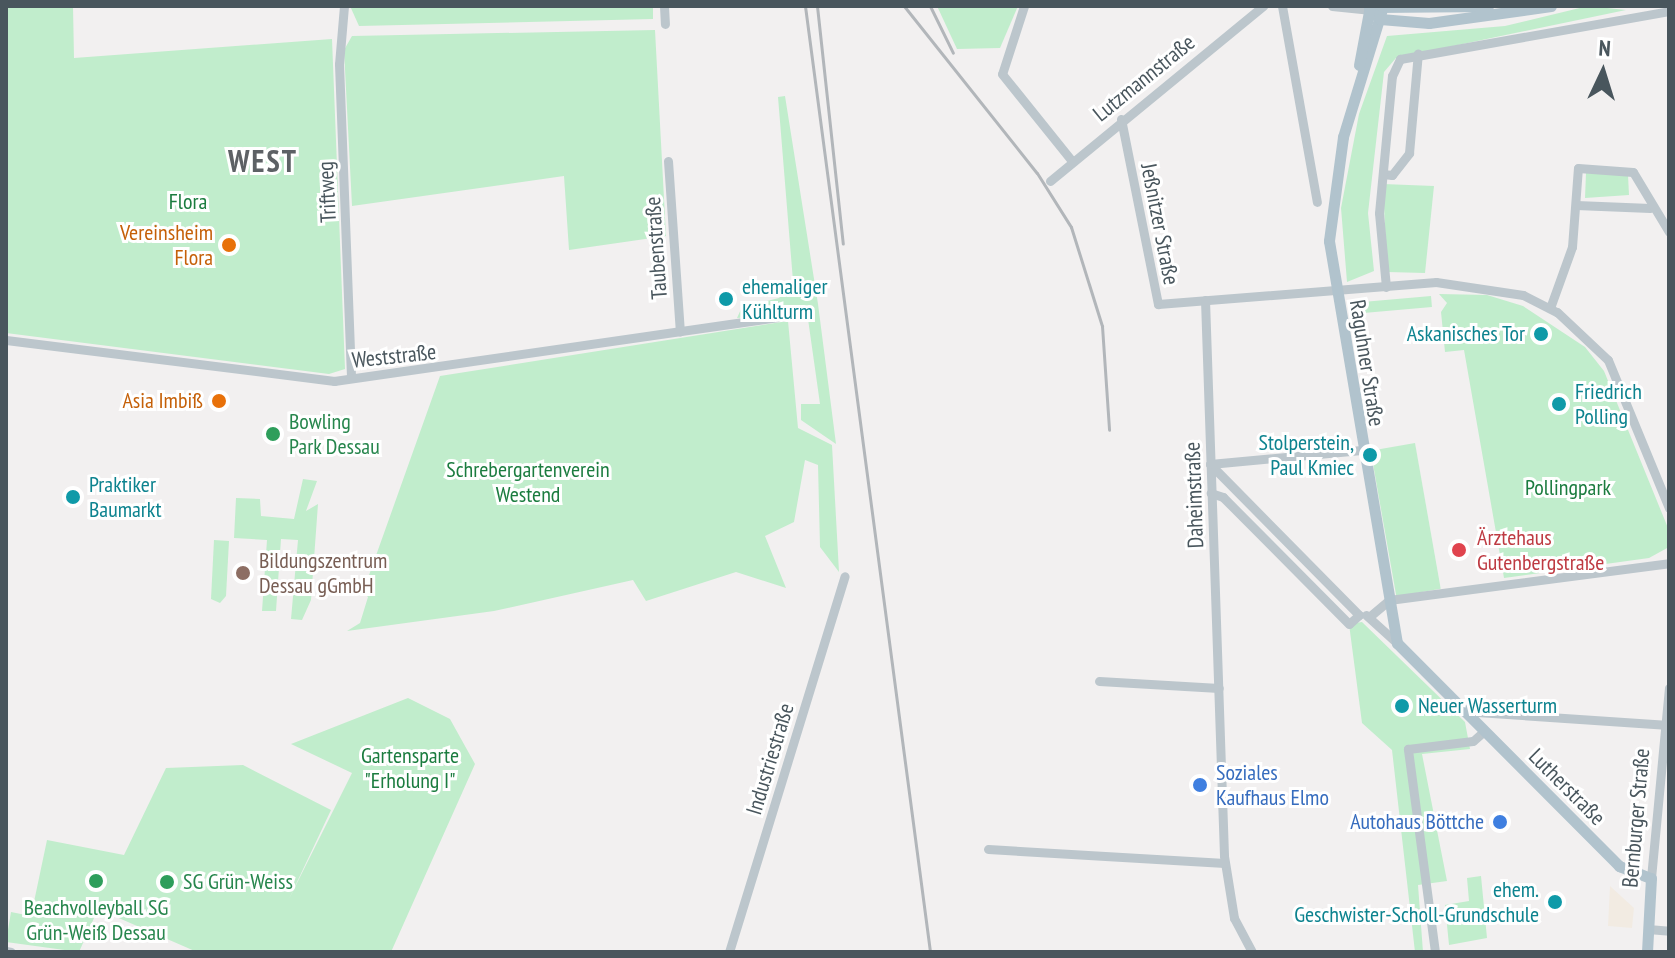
<!DOCTYPE html>
<meta charset="utf-8">
<style>
body{margin:0}
#map{position:relative;width:1675px;height:958px;overflow:hidden;background:#f2f0f0;font-family:"PT Sans Narrow",sans-serif}
div>[style]{position:absolute}
.green>*{inset:0;background:#c1edcc;transform-origin:0 0}
.sand>*{inset:0;background:#f2ebe2}
.minor>*{height:9px;margin:-4.5px;padding:0 4.5px;transform-origin:4.5px;border-radius:4.5px;background:#bcc6cc}
.major>*{height:11px;margin:-5.5px;padding:0 5.5px;transform-origin:5.5px;border-radius:5.5px;background:#b1c3cd}
.rail>*{height:3px;margin:-1.5px;padding:0 1.5px;transform-origin:1.5px;border-radius:1.5px;background:#b2b6ba}
.dots>*{width:22px;height:22px;translate:-50% -50%;box-sizing:border-box;border:4px solid #fff;border-radius:50%}
span{translate:-50% -50%;white-space:nowrap;text-align:center;line-height:1.15;-webkit-text-stroke:6px #fff;paint-order:stroke}
.street-label{font-size:22px;color:#49565d}
.park-label{font-size:22px;color:#1b7c3f}
.food-label{font-size:22px;color:#c56008}
.right{translate:-100% -50%;text-align:right}
.culture-label{font-size:22px;color:#0d838f}
.left{translate:0 -50%;text-align:left}
.leisure-label{font-size:22px;color:#27864d}
.health-label{font-size:22px;color:#be3a42}
.education-label{font-size:22px;color:#785e54}
.shop-label{font-size:22px;color:#366cbe}
.district-label{font-size:30px;color:#5d6165;font-weight:700;letter-spacing:2px}
.frame{position:absolute;inset:0;border:8px solid #49565d;pointer-events:none}
.north{position:absolute;left:1563px;top:32px;width:80px;height:80px;-webkit-text-stroke:6px #fff;paint-order:stroke;rotate:4deg;font-size:22px;font-weight:700;line-height:32px;text-align:center;color:#49565d}
.north::after{content:'';display:block;margin:auto;width:28px;height:36px;background:#49565d;clip-path:polygon(50% 0,100% 100%,50% 72%,0 100%)}
</style>
<div id="map">
<div class="green">
<div style="clip-path:polygon(6px 6px,73px 6px,74px 58px,332px 39px,345px 369px,329px 374px,6px 333px)"></div>
<div style="clip-path:polygon(350px 6px,653px 6px,653px 19px,359px 26px)"></div>
<div style="clip-path:polygon(937px 6px,1018px 6px,1000px 48px,957px 49px)"></div>
<div style="clip-path:polygon(1588px 6px,1626px 10px,1396px 58px,1384px 72px,1368px 213px,1374px 271px,1347px 282px,1341px 208px,1359px 114px,1387px 36px,1505px 26px)"></div>
<div style="clip-path:polygon(655px 30px,666px 236px,569px 250px,564px 176px,352px 206px,344px 50px,352px 36px)"></div>
<div style="clip-path:polygon(785px 96px,818px 304px,836px 444px,801px 420px,801px 404px,820px 404px,807px 312px,737px 318px,742px 307px,779px 298px,793px 281px,778px 97px)"></div>
<div style="clip-path:polygon(1586px 173px,1628px 175px,1629px 195px,1585px 198px)"></div>
<div style="clip-path:polygon(1383px 184px,1434px 186px,1425px 273px,1387px 272px)"></div>
<div style="clip-path:polygon(1439px 294px,1487px 295px,1523px 306px,1585px 347px,1604px 371px,1668px 528px,1669px 547px,1649px 558px,1504px 578px,1464px 350px,1445px 352px,1441px 312px,1447px 303px)"></div>
<div style="left:1431px;top:296px;width:11px;height:83px;rotate:85deg"></div>
<div style="clip-path:polygon(788px 321px,798px 428px,832px 445px,839px 572px,820px 547px,818px 465px,805px 460px,794px 522px,765px 536px,786px 588px,736px 572px,646px 601px,633px 580px,494px 611px,347px 631px,360px 623px,368px 597px,363px 592px,440px 376px)"></div>
<div style="left:1415px;top:443px;width:148px;height:45px;rotate:80deg"></div>
<div style="clip-path:polygon(303px 479px,317px 481px,306px 511px,318px 504px,311px 600px,302px 620px,291px 619px,298px 540px,281px 539px,276px 611px,262px 611px,267px 540px,234px 538px,236px 498px,260px 499px,261px 516px,294px 519px)"></div>
<div style="clip-path:polygon(214px 540px,229px 541px,226px 596px,220px 603px,211px 599px)"></div>
<div style="clip-path:polygon(1362px 622px,1465px 722px,1470px 749px,1422px 754px,1447px 881px,1418px 885px,1423px 952px,1415px 952px,1392px 750px,1362px 723px,1349px 624px)"></div>
<div style="clip-path:polygon(408px 698px,450px 719px,475px 764px,391px 952px,197px 952px,98px 909px,79px 952px,6px 942px,11px 912px,31px 916px,47px 840px,124px 855px,166px 768px,243px 765px,331px 810px,289px 899px,352px 773px,291px 744px)"></div>
<div style="clip-path:polygon(1481px 876px,1487px 938px,1449px 945px,1445px 905px,1469px 901px,1467px 878px)"></div>
</div>
<div class="sand">
<div style="clip-path:polygon(1610px 886px,1634px 908px,1632px 928px,1608px 926px)"></div>
</div>
<div class="minor">
<div style="left:344px;top:6px;width:58px;rotate:94.9deg"></div>
<div style="left:339px;top:64px;width:312px;rotate:87.8deg"></div>
<div style="left:664px;top:6px;width:18px;rotate:87deg"></div>
<div style="left:1024px;top:6px;width:71px;rotate:107.9deg"></div>
<div style="left:1002px;top:74px;width:112px;rotate:51.2deg"></div>
<div style="left:1282px;top:6px;width:199px;rotate:79.9deg"></div>
<div style="left:1332px;top:6px;width:37px;rotate:6deg"></div>
<div style="left:1121px;top:119px;width:189px;rotate:78.7deg"></div>
<div style="left:1158px;top:304px;width:279px;rotate:-4.5deg"></div>
<div style="left:1436px;top:282px;width:88px;rotate:8.5deg"></div>
<div style="left:1523px;top:295px;width:38px;rotate:27deg"></div>
<div style="left:1557px;top:312px;width:70px;rotate:43.3deg"></div>
<div style="left:1608px;top:360px;width:160px;rotate:67.6deg"></div>
<div style="left:668px;top:161px;width:171px;rotate:86deg"></div>
<div style="left:1383px;top:174px;width:9px;rotate:6deg"></div>
<div style="left:1392px;top:175px;width:28px;rotate:-52deg"></div>
<div style="left:1409px;top:153px;width:100px;rotate:-84.9deg"></div>
<div style="left:1050px;top:181px;width:276px;rotate:-39.4deg"></div>
<div style="left:1576px;top:205px;width:74px;rotate:2.3deg"></div>
<div style="left:1386px;top:287px;width:74px;rotate:-95.4deg"></div>
<div style="left:1379px;top:213px;width:138px;rotate:-84.6deg"></div>
<div style="left:1392px;top:76px;width:19px;rotate:-65deg"></div>
<div style="left:1400px;top:59px;width:273px;rotate:-10.1deg"></div>
<div style="left:1205px;top:300px;width:556px;rotate:88.04deg"></div>
<div style="left:1224px;top:856px;width:63px;rotate:80.8deg"></div>
<div style="left:1234px;top:918px;width:38px;rotate:62deg"></div>
<div style="left:1550px;top:308px;width:65px;rotate:-70.2deg"></div>
<div style="left:1572px;top:247px;width:79px;rotate:-85.7deg"></div>
<div style="left:1578px;top:168px;width:55px;rotate:4.2deg"></div>
<div style="left:1633px;top:172px;width:70px;rotate:59deg"></div>
<div style="left:6px;top:340px;width:331px;rotate:7.1deg"></div>
<div style="left:334px;top:381px;width:456px;rotate:-8.2deg"></div>
<div style="left:1210px;top:464px;width:212px;rotate:45.4deg"></div>
<div style="left:1359px;top:615px;width:13px;rotate:138deg"></div>
<div style="left:1349px;top:624px;width:179px;rotate:-134.8deg"></div>
<div style="left:1223px;top:497px;width:13px;rotate:-162deg"></div>
<div style="left:1210px;top:464px;width:152px;rotate:-5.3deg"></div>
<div style="left:1366px;top:615px;width:42px;rotate:42.1deg"></div>
<div style="left:1369px;top:617px;width:26px;rotate:-40deg"></div>
<div style="left:1389px;top:600px;width:282px;rotate:-7.5deg"></div>
<div style="left:1099px;top:681px;width:120px;rotate:3.3deg"></div>
<div style="left:1462px;top:711px;width:207px;rotate:3.9deg"></div>
<div style="left:988px;top:849px;width:237px;rotate:3.4deg"></div>
<div style="left:1651px;top:878px;width:191px;rotate:-84.6deg"></div>
<div style="left:1648px;top:929px;width:21px;rotate:5deg"></div>
<div style="left:6px;top:951px;width:5px;rotate:11deg"></div>
<div style="left:729px;top:952px;width:393px;rotate:-72.9deg"></div>
<div style="left:1435px;top:952px;width:205px;rotate:-97.6deg"></div>
<div style="left:1408px;top:749px;width:65px;rotate:-7deg"></div>
<div style="left:1473px;top:741px;width:13px;rotate:-42deg"></div>
</div>
<div class="major">
<div style="left:1383px;top:6px;width:137px;rotate:107deg"></div>
<div style="left:1343px;top:137px;width:105px;rotate:97.7deg"></div>
<div style="left:1329px;top:241px;width:408px;rotate:80.4deg"></div>
<div style="left:1397px;top:643px;width:315px;rotate:45.1deg"></div>
<div style="left:1619px;top:866px;width:34px;rotate:21deg"></div>
<div style="left:1651px;top:878px;width:74px;rotate:93.1deg"></div>
<div style="left:1377px;top:7px;width:111px;rotate:-0.5deg"></div>
<div style="left:1369px;top:10px;width:14px;rotate:39deg"></div>
<div style="left:1380px;top:19px;width:49px;rotate:4.7deg"></div>
<div style="left:1429px;top:23px;width:123px;rotate:-7.9deg"></div>
<div style="left:1359px;top:65px;width:60px;rotate:-79.4deg"></div>
</div>
<div class="rail">
<div style="left:805px;top:6px;width:954px;rotate:82.47deg"></div>
<div style="left:817px;top:6px;width:239px;rotate:83.8deg"></div>
<div style="left:904px;top:6px;width:213px;rotate:51.5deg"></div>
<div style="left:1037px;top:173px;width:64px;rotate:57.8deg"></div>
<div style="left:1071px;top:227px;width:104px;rotate:72.6deg"></div>
<div style="left:1102px;top:326px;width:104px;rotate:86.1deg"></div>
<div style="left:930px;top:6px;width:52px;rotate:63.9deg"></div>
</div>
<div class="dots">
<div style="left:229px;top:245px;background:#e8710a"></div>
<div style="left:726px;top:299px;background:#0f9aa8"></div>
<div style="left:1541px;top:334px;background:#0f9aa8"></div>
<div style="left:219px;top:401px;background:#e8710a"></div>
<div style="left:1559px;top:404px;background:#0f9aa8"></div>
<div style="left:273px;top:434px;background:#2e9e5b"></div>
<div style="left:1370px;top:455px;background:#0f9aa8"></div>
<div style="left:73px;top:497px;background:#0f9aa8"></div>
<div style="left:1459px;top:550px;background:#e0444e"></div>
<div style="left:243px;top:573px;background:#8d6e63"></div>
<div style="left:1402px;top:706px;background:#0f9aa8"></div>
<div style="left:1200px;top:785px;background:#3f7fe0"></div>
<div style="left:1500px;top:822px;background:#3f7fe0"></div>
<div style="left:96px;top:881px;background:#2e9e5b"></div>
<div style="left:167px;top:882px;background:#2e9e5b"></div>
<div style="left:1555px;top:902px;background:#0f9aa8"></div>
</div>
<div class="street-label">
<span style="left:1144px;top:78px;rotate:-39deg">Lutzmannstraße</span>
<span style="left:327px;top:192px;rotate:-93deg">Triftweg</span>
<span style="left:1160px;top:224px;rotate:79deg">Jeßnitzer Straße</span>
<span style="left:656px;top:248px;rotate:-94deg">Taubenstraße</span>
<span style="left:394px;top:356px;rotate:-6deg">Weststraße</span>
<span style="left:1367px;top:363px;rotate:81deg">Raguhner Straße</span>
<span style="left:1194px;top:495px;rotate:-92deg">Daheimstraße</span>
<span style="left:770px;top:759px;rotate:-73deg">Industriestraße</span>
<span style="left:1567px;top:787px;rotate:45deg">Lutherstraße</span>
<span style="left:1636px;top:818px;rotate:-85deg">Bernburger Straße</span>
</div>
<div class="park-label">
<span style="left:188px;top:202px">Flora</span>
<span style="left:528px;top:482px">Schrebergartenverein<br>Westend</span>
<span style="left:1568px;top:488px">Pollingpark</span>
<span style="left:410px;top:768px">Gartensparte<br>"Erholung I"</span>
</div>
<div class="food-label">
<span class="right" style="left:213px;top:245px">Vereinsheim<br>Flora</span>
<span class="right" style="left:203px;top:401px">Asia Imbiß</span>
</div>
<div class="culture-label">
<span class="left" style="left:742px;top:299px">ehemaliger<br>Kühlturm</span>
<span class="right" style="left:1525px;top:334px">Askanisches Tor</span>
<span class="left" style="left:1575px;top:404px">Friedrich<br>Polling</span>
<span class="right" style="left:1354px;top:455px">Stolperstein,<br>Paul Kmiec</span>
<span class="left" style="left:89px;top:497px">Praktiker<br>Baumarkt</span>
<span class="left" style="left:1418px;top:706px">Neuer Wasserturm</span>
<span class="right" style="left:1539px;top:902px">ehem.<br>Geschwister-Scholl-Grundschule</span>
</div>
<div class="leisure-label">
<span class="left" style="left:289px;top:434px">Bowling<br>Park Dessau</span>
<span class="left" style="left:183px;top:882px">SG Grün-Weiss</span>
<span style="left:96px;top:920px">Beachvolleyball SG<br>Grün-Weiß Dessau</span>
</div>
<div class="health-label">
<span class="left" style="left:1477px;top:550px">Ärztehaus<br>Gutenbergstraße</span>
</div>
<div class="education-label">
<span class="left" style="left:259px;top:573px">Bildungszentrum<br>Dessau gGmbH</span>
</div>
<div class="shop-label">
<span class="left" style="left:1216px;top:785px">Soziales<br>Kaufhaus Elmo</span>
<span class="right" style="left:1484px;top:822px">Autohaus Böttche</span>
</div>
<div class="district-label">
<span style="left:263px;top:161px">WEST</span>
</div>
<div class="frame"></div>
<div class="north">N</div>
</div>
